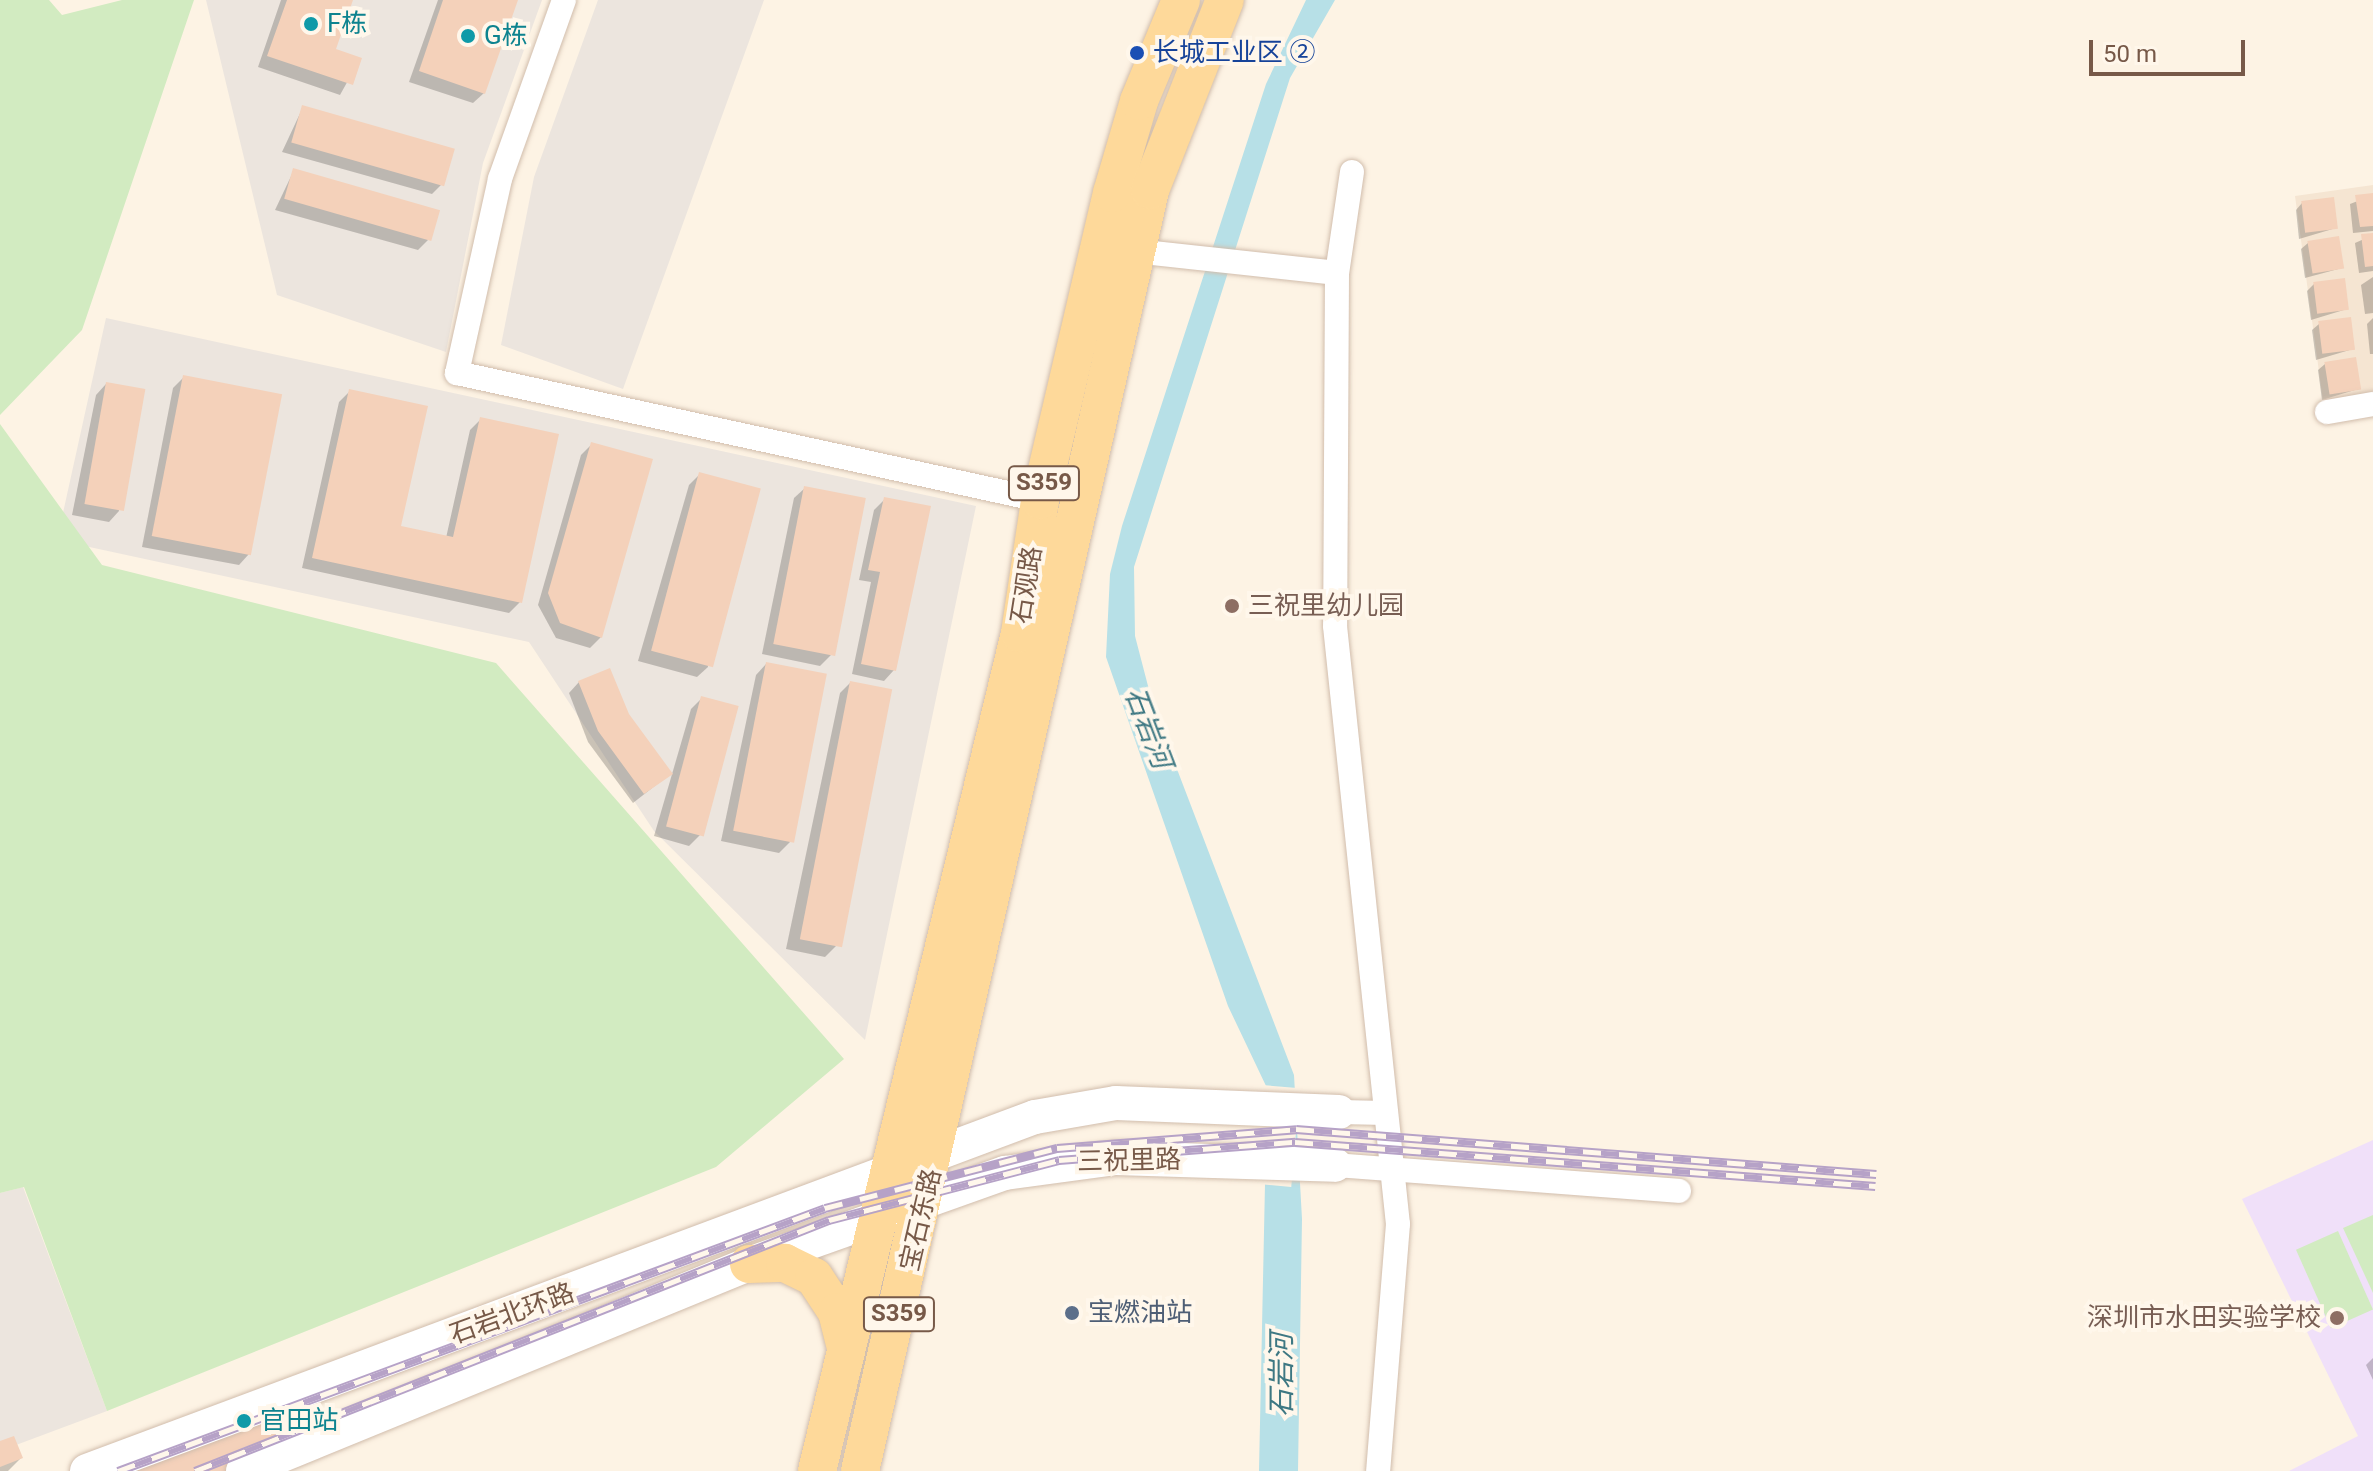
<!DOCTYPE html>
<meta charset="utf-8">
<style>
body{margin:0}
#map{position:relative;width:2373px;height:1471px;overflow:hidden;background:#fdf3e4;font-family:Roboto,"Noto Sans SC",sans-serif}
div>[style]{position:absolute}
.residential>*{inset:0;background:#f5e5d2}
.industrial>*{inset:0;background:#ece5de}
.education>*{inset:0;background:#f0e0f9}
.green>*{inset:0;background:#d2ebc1;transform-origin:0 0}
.water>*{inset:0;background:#b7e0e7}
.pier>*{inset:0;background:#fdf3e4;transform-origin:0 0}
.shadow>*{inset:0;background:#0003}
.building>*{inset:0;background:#f4d1ba;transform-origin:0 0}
.roads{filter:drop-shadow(0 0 2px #d1bdac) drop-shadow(0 0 2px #d1bdac)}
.street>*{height:24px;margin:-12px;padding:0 12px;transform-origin:12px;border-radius:12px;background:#fff}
.secondary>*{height:34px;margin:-17px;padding:0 17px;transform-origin:17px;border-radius:17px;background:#fff}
.primary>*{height:38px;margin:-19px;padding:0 19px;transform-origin:19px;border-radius:19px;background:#fed99a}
.rail>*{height:9px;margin-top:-4.5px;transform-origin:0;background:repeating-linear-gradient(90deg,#fff7eb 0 18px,#b6a2c7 0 36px);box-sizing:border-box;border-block:2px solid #b6a2c7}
.dots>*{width:22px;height:22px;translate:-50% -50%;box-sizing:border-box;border:4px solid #fff7eb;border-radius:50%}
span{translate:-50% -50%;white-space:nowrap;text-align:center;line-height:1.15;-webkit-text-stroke:8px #fff7eb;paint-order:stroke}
.shield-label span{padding:2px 6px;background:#fff7eb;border:2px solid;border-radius:6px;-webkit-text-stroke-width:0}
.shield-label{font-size:24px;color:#775948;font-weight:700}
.culture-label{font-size:26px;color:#0d838f}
.left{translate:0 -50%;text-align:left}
.transit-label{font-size:26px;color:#164399}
.street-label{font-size:26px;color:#775948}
.education-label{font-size:26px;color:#785e54}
.right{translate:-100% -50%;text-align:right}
.service-label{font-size:26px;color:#4e5e75}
.water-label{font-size:28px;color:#3e7883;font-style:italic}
.scale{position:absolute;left:2089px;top:40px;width:156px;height:36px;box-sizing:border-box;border:4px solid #775948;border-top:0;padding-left:10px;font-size:24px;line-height:28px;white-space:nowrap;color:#775948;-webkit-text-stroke:6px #fff7eb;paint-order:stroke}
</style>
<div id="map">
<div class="residential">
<div style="clip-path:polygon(2373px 185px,2373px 394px,2323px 401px,2295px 196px)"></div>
</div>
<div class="industrial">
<div style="clip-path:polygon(206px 0,542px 0,483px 163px,446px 352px,277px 295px)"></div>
<div style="clip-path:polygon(598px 0,764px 0,623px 389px,501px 345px,534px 177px)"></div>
<div style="clip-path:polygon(106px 318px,976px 506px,865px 1040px,654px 831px,529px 642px,57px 540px)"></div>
<div style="clip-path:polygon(23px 1187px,107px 1411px,0 1451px,0 1193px)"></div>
</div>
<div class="education">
<div style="clip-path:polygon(2373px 1140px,2373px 1471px,2289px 1471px,2358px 1436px,2242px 1199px)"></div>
</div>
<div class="green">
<div style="clip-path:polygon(0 0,49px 0,62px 15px,122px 0,194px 0,82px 330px,0 415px)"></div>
<div style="clip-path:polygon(0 424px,102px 565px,496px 663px,844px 1059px,716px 1167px,107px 1411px,24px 1187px,0 1193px)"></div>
<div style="clip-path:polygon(2373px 1215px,2373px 1293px,2343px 1228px)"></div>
<div style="left:2338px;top:1231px;width:86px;height:46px;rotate:66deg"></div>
</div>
<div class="water">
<div style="clip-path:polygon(1306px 0,1335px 0,1290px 78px,1134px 567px,1135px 636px,1154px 709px,1294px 1075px,1302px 1219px,1298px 1471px,1259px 1471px,1267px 1088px,1228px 1006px,1106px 657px,1110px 574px,1122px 526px,1266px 84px)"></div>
</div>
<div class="pier">
<div style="left:1262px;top:1085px;width:38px;height:99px;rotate:5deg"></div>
</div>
<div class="shadow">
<div style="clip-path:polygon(281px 0,351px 0,333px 50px,360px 59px,340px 95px,258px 67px)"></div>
<div style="clip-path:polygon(438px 0,516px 0,484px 93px,473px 103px,409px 82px)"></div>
<div style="clip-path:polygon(303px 107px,443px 183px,432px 194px,282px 152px)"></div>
<div style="clip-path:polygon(294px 170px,429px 239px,418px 250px,275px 210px)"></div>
<div style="clip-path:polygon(2373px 195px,2373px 231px,2353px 233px,2350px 204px)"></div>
<div style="clip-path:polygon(2302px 203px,2336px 228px,2299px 239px,2296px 210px)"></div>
<div style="clip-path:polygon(2373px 235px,2373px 271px,2359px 273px,2355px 243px)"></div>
<div style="clip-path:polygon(2308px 243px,2342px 268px,2305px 278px,2301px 249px)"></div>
<div style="clip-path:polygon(2373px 277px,2373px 313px,2365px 314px,2361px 285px)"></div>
<div style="clip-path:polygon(2314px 284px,2347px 309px,2311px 320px,2307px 291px)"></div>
<div style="clip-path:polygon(2373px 318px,2373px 354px,2370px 354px,2367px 324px)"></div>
<div style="clip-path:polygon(2319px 324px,2353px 349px,2316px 360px,2312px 330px)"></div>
<div style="clip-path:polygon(2325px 364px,2358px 389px,2322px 400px,2318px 370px)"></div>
<div style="clip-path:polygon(183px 378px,249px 554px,239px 565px,142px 547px,173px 388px)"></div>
<div style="clip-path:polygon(106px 384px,119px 511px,109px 522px,72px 515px,96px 395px)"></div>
<div style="clip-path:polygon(350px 391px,399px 528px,446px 538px,470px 430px,481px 419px,520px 602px,509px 613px,302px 568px,339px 402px)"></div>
<div style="clip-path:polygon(592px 444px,601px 637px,590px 648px,556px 638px,538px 605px,581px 455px)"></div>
<div style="clip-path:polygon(700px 474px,708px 667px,697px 677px,638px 661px,689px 485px)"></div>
<div style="clip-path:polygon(805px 488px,831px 655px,820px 666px,762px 654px,794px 498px)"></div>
<div style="clip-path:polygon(885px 499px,894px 670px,884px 681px,852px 674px,871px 582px,859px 580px,874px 510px)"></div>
<div style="clip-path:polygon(766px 664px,790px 842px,779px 853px,721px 841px,756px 675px)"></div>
<div style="clip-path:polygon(579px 682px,627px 715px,670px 774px,633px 803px,588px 742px,569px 693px)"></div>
<div style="clip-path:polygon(850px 683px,836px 946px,825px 957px,786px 949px,840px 693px)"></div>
<div style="clip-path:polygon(702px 698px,700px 835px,689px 846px,654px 836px,691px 709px)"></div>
<div style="clip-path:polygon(2373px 1358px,2373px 1380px,2366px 1365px)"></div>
<div style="clip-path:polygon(0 1444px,21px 1458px,8px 1471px,0 1471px)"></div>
</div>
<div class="building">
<div style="clip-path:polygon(287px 0,353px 0,336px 49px,362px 58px,353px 85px,267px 56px)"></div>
<div style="clip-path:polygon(443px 0,518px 0,485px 94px,419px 71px)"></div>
<div style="left:302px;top:105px;width:159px;height:39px;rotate:16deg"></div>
<div style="left:293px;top:168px;width:153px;height:32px;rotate:16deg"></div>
<div style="clip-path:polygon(2373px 193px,2373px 226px,2360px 227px,2355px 195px)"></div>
<div style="left:2334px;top:197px;width:32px;height:33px;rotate:83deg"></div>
<div style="clip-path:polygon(2373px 233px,2373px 266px,2365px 267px,2361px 234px)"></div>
<div style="left:2339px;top:236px;width:33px;height:32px;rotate:81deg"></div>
<div style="left:2345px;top:278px;width:32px;height:32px;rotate:83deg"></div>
<div style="left:2351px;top:317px;width:33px;height:33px;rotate:83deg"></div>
<div style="left:2356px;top:357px;width:33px;height:32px;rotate:81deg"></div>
<div style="left:183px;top:375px;width:101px;height:164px;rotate:11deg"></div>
<div style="left:106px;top:382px;width:40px;height:124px;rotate:10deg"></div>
<div style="clip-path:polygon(349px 389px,428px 406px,401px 526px,453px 537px,480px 417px,559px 434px,522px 603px,312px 558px)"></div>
<div style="clip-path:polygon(591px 442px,653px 459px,602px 638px,560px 623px,548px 593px)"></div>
<div style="left:699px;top:472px;width:64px;height:185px;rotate:15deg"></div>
<div style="left:804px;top:486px;width:63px;height:161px;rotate:11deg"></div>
<div style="clip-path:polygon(884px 497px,931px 506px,896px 671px,861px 664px,880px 572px,868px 570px)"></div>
<div style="left:766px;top:662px;width:62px;height:172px;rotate:11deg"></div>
<div style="clip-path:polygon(610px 668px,629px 714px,673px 774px,644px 794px,598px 731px,578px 681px)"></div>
<div style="left:850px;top:681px;width:43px;height:263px;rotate:11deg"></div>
<div style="left:701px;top:696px;width:39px;height:135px;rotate:15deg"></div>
<div style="clip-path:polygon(272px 1394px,293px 1448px,234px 1471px,79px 1471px)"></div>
<div style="clip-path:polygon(14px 1436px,23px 1458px,0 1467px,0 1441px)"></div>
</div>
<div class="roads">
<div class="street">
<div style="left:564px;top:0;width:190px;rotate:109.7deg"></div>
<div style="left:500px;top:179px;width:199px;rotate:102.5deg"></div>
<div style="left:457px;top:373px;width:597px;rotate:12.29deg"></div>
<div style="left:1352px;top:172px;width:102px;rotate:98.4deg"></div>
<div style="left:1337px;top:273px;width:353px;rotate:90.3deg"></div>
<div style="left:1335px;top:626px;width:601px;rotate:83.99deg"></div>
<div style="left:1398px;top:1224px;width:248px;rotate:94.6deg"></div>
<div style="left:1135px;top:251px;width:203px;rotate:6.2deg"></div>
<div style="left:2327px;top:412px;width:47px;rotate:-9.9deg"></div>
<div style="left:1339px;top:1112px;width:47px;rotate:1.2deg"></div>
<div style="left:1335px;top:1165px;width:345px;rotate:4.3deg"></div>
</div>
<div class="secondary">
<div style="left:87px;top:1471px;width:1012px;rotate:-20.48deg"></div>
<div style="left:1035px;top:1117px;width:82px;rotate:-9.8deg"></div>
<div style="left:1116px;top:1103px;width:223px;rotate:2.3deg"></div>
<div style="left:243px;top:1471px;width:547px;rotate:-22.25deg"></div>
<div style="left:749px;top:1264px;width:272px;rotate:-19.6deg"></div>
<div style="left:1005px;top:1173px;width:112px;rotate:-7.7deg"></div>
<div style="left:1116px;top:1158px;width:219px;rotate:1.8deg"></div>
</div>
<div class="primary">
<div style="left:749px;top:1264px;width:36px;rotate:-2deg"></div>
<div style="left:785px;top:1263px;width:32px;rotate:26deg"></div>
<div style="left:814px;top:1277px;width:42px;rotate:56.7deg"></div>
<div style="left:837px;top:1312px;width:33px;rotate:76deg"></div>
<div style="left:817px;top:1471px;width:862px;rotate:-76.38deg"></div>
<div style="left:1020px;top:633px;width:134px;rotate:-81.4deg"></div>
<div style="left:1040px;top:500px;width:315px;rotate:-76.8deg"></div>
<div style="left:1112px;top:193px;width:96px;rotate:-73.6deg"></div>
<div style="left:1139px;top:101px;width:109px;rotate:-67.4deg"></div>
<div style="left:860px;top:1471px;width:1313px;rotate:-77.24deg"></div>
<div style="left:1150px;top:190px;width:204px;rotate:-68.5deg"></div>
</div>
</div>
<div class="rail">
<div style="left:118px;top:1471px;width:754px;rotate:-20.4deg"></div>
<div style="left:825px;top:1208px;width:240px;rotate:-14.5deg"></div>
<div style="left:1057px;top:1148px;width:240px;rotate:-4.5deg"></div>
<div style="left:1296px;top:1129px;width:582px;rotate:4.44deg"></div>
<div style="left:195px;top:1471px;width:682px;rotate:-21.6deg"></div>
<div style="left:829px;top:1220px;width:238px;rotate:-14.6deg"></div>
<div style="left:1059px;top:1160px;width:237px;rotate:-4.4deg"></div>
<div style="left:1295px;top:1142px;width:582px;rotate:4.34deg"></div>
</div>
<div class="dots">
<div style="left:311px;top:24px;background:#0f9aa8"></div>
<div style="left:468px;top:36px;background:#0f9aa8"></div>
<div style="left:1137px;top:53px;background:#1a4fb4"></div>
<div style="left:1232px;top:606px;background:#8d6e63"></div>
<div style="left:1072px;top:1313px;background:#5c6f8a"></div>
<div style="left:2337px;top:1318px;background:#8d6e63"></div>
<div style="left:244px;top:1421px;background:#0f9aa8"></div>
</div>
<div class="shield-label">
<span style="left:1044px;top:483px">S359</span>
<span style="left:899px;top:1314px">S359</span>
</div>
<div class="culture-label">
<span class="left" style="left:327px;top:24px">F栋</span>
<span class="left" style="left:484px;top:36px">G栋</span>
<span class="left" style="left:260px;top:1421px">官田站</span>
</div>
<div class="transit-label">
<span class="left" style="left:1153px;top:53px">长城工业区 ②</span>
</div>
<div class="street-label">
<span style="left:1027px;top:585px;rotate:-81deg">石观路</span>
<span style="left:1129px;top:1161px;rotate:-1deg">三祝里路</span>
<span style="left:921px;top:1220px;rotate:-77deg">宝石东路</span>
<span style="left:512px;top:1314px;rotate:-20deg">石岩北环路</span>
</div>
<div class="education-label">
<span class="left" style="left:1248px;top:606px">三祝里幼儿园</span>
<span class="right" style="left:2321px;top:1318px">深圳市水田实验学校</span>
</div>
<div class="service-label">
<span class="left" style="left:1088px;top:1313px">宝燃油站</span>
</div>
<div class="water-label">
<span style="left:1148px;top:728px;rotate:69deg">石岩河</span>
<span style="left:1282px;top:1375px;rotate:-90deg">石岩河</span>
</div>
<div class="scale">50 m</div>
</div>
